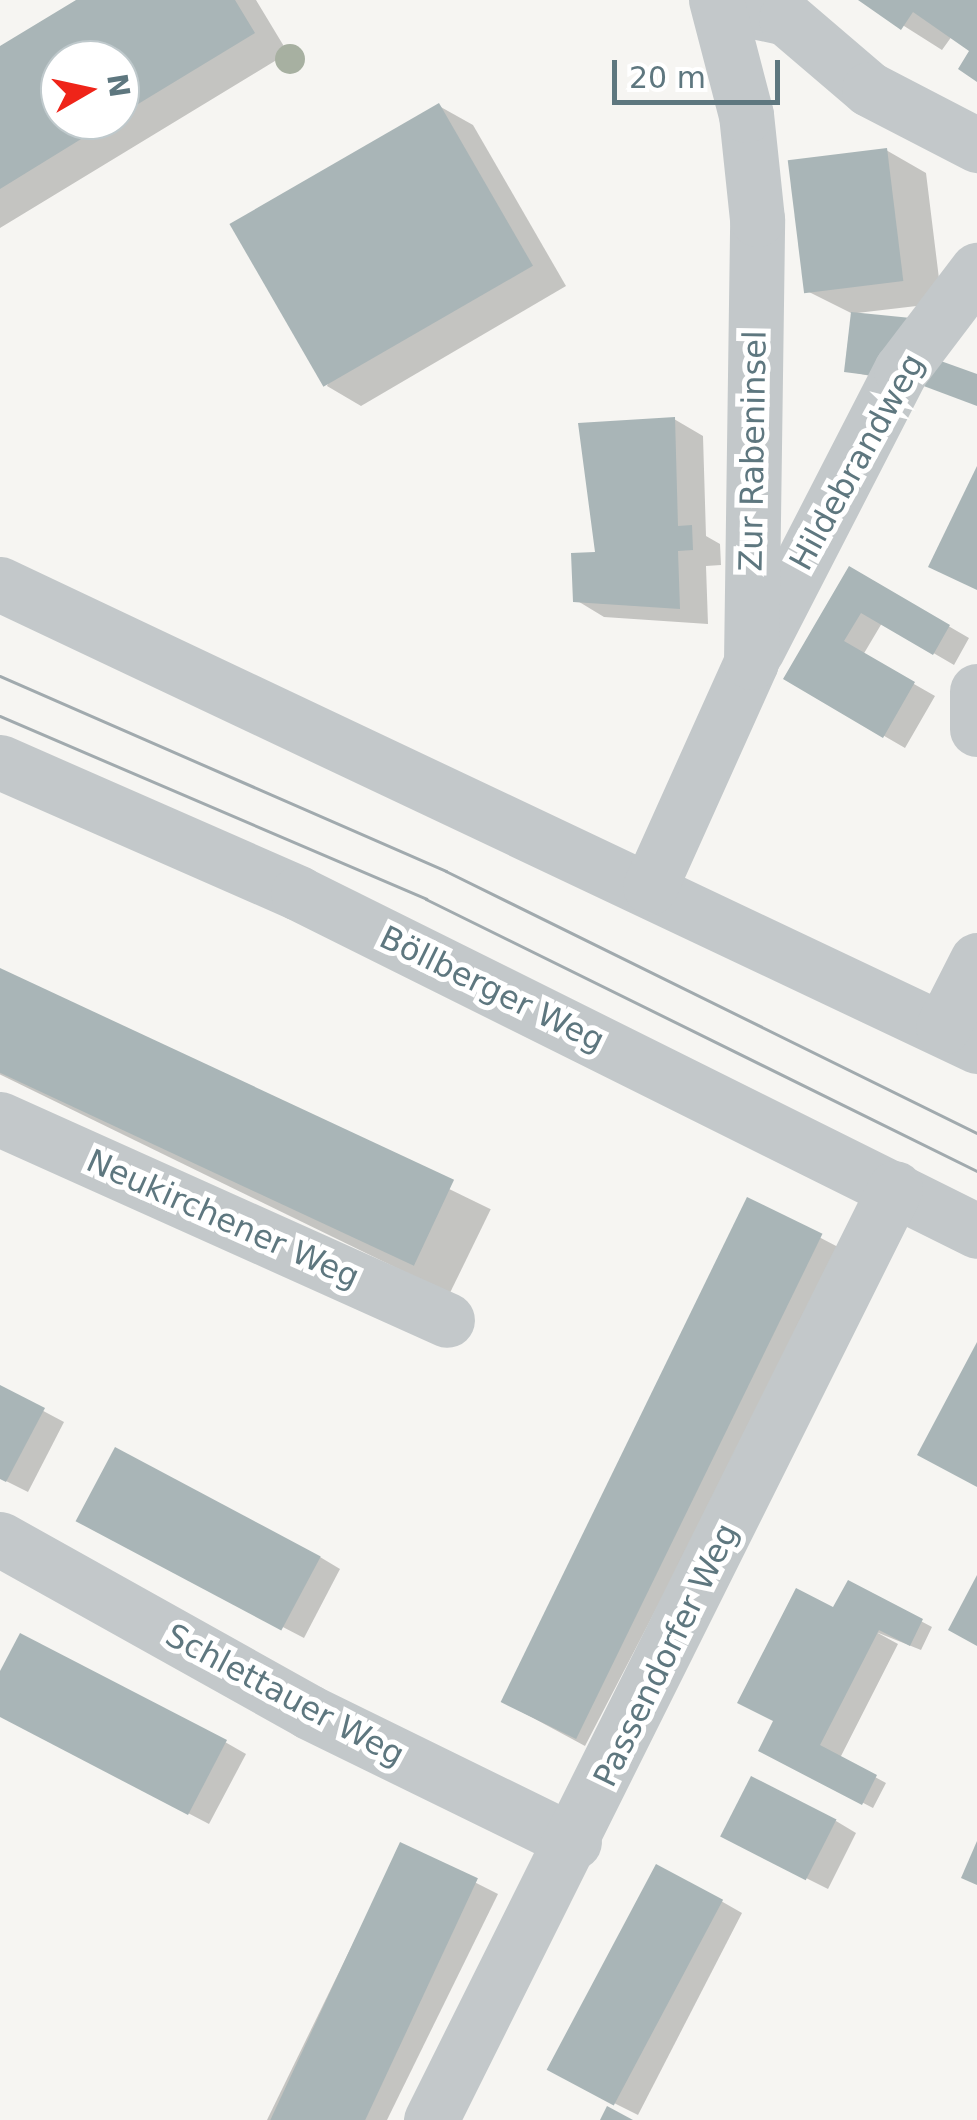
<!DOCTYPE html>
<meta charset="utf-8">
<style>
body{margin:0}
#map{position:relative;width:977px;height:2120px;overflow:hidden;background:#f6f5f2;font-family:"DejaVu Sans",sans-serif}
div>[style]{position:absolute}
.shadow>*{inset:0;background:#0003;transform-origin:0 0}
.building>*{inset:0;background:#a9b5b7;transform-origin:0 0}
.minor>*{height:55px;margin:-27.5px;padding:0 27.5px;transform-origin:27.5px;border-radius:27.5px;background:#c3c8ca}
.tram>*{height:2.5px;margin:-1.25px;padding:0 1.25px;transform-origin:1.25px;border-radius:1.25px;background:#a1aaae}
.trees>*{width:30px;height:30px;margin:-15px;border-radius:50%;background:#a7b0a1}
span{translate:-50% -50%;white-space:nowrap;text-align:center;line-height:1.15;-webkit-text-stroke:10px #fff;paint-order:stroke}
.street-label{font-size:32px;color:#5e777f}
.north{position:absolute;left:40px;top:40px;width:100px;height:100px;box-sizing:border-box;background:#fff;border:2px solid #bfc9cc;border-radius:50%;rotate:81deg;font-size:28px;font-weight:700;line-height:40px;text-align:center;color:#5e777f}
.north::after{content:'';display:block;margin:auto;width:35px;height:45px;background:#ef2419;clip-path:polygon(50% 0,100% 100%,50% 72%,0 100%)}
.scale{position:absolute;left:612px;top:60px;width:168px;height:45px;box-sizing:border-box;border:5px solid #5e777f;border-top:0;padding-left:12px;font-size:30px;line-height:35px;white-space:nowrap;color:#5e777f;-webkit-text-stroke:8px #fff;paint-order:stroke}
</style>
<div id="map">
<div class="shadow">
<div style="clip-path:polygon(evenodd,81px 0,256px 0,288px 53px,0 228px,0 49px,81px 0,60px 60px,120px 60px,120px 120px,60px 120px,60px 60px)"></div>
<div style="clip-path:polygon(863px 0,977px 0,977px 79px,973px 50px,952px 36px,942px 50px)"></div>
<div style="clip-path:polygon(439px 106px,473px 125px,566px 286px,361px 406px,327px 386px)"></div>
<div style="clip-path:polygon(886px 150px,926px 173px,942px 303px,857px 313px,894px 381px,847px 371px,853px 314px,807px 291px)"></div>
<div style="clip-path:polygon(674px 419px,703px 436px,706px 536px,720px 544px,721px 565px,706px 566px,708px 624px,604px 617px,576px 600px)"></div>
<div style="clip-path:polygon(850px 569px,969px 638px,954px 665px,882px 623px,863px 655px,935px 696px,905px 748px,786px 679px)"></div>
<div style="left:0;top:970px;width:546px;height:94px;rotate:26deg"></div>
<div style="clip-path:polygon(748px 1200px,861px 1259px,758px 1413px,585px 1746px,511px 1706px)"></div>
<div style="clip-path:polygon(0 1388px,64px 1422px,28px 1492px,0 1478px)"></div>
<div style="clip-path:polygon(100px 1532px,320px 1557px,340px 1569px,304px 1638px)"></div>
<div style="clip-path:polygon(849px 1583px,932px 1627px,921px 1650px,876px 1632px,898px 1644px,840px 1758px,886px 1783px,873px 1808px,761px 1750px,845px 1616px)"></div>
<div style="clip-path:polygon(0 1677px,225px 1742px,246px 1754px,209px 1824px,0 1715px)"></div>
<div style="clip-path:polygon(836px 1821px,856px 1833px,828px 1889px,744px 1847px)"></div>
<div style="clip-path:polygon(401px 1845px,498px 1894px,387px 2120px,267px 2120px)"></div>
<div style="clip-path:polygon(721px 1901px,742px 1913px,638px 2115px,572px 2082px)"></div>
</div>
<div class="building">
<div style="clip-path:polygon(76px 0,235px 0,255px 33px,120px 115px,120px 60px,60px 60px,60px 120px,112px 120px,0 189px,0 46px)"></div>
<div style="clip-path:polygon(858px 0,977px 0,977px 82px,958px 69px,969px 51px,913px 12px,901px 30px)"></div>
<div style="left:439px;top:103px;width:188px;height:242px;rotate:60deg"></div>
<div style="left:887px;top:148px;width:134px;height:100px;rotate:83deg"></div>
<div style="clip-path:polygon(851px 312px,911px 318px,883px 377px,844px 372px)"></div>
<div style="clip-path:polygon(938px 360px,977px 374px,977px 406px,921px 385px)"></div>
<div style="clip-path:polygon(675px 417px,678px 526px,692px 525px,693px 550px,678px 551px,680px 609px,573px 602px,571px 553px,595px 552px,578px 423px)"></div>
<div style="clip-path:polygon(977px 466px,977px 590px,928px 567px)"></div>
<div style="clip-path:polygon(849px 566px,950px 625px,933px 655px,861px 613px,844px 641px,915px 682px,883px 738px,783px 679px)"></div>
<div style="left:0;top:968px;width:501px;height:95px;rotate:25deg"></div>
<div style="left:747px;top:1197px;width:84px;height:562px;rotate:26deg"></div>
<div style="clip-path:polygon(977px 1342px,977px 1487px,917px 1455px)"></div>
<div style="clip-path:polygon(0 1385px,45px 1408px,6px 1482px,0 1479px)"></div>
<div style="left:115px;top:1447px;width:233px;height:84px;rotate:28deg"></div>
<div style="clip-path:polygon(977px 1575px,977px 1646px,948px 1630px)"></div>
<div style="clip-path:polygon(848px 1580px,923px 1619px,910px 1646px,879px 1630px,820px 1745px,877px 1775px,862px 1805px,758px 1751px,773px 1721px,737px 1703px,796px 1588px,833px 1607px)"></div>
<div style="clip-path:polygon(20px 1633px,227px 1740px,188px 1815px,0 1717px,0 1671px)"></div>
<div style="left:751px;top:1776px;width:96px;height:68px;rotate:27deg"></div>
<div style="clip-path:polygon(977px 1841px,977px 1885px,961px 1878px)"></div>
<div style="left:400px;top:1842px;width:86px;height:309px;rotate:25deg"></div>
<div style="left:656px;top:1864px;width:76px;height:233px;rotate:28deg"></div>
<div style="clip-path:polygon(607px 2106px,633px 2120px,600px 2120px)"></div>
</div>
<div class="minor">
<div style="left:725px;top:5px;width:62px;rotate:12deg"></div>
<div style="left:786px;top:18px;width:109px;rotate:40.5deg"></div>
<div style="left:869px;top:89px;width:122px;rotate:27.4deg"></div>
<div style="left:0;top:584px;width:1081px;rotate:25.31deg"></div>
<div style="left:757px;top:650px;width:315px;rotate:-62.8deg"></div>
<div style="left:901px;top:370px;width:126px;rotate:-52.8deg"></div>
<div style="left:977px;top:691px;width:38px;rotate:90deg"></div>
<div style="left:0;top:762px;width:326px;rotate:23.7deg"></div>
<div style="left:298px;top:893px;width:758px;rotate:26.46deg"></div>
<div style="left:650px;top:887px;width:247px;rotate:-65.8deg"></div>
<div style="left:751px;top:662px;width:443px;rotate:-89.2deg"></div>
<div style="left:757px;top:219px;width:105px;rotate:-96deg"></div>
<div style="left:746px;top:115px;width:119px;rotate:-104.6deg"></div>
<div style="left:943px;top:1027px;width:75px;rotate:-63.1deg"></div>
<div style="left:0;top:1119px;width:490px;rotate:24.2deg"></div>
<div style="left:0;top:1539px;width:354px;rotate:29.2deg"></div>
<div style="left:309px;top:1712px;width:295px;rotate:26.1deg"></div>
<div style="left:431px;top:2120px;width:1041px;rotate:-63.53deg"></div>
</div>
<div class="tram">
<div style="left:0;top:676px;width:487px;rotate:23.6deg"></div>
<div style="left:446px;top:871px;width:592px;rotate:26.26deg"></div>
<div style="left:0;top:716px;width:464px;rotate:23.2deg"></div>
<div style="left:426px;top:899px;width:614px;rotate:26.27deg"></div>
</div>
<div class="trees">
<div style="left:290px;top:59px"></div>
</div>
<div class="street-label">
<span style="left:753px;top:451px;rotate:-89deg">Zur Rabeninsel</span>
<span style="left:857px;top:462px;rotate:-61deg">Hildebrandweg</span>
<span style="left:492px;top:989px;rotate:26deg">Böllberger Weg</span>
<span style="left:223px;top:1219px;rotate:24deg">Neukirchener Weg</span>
<span style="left:666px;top:1655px;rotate:-64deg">Passendorfer Weg</span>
<span style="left:285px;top:1695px;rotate:28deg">Schlettauer Weg</span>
</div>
<div class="north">N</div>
<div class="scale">20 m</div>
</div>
